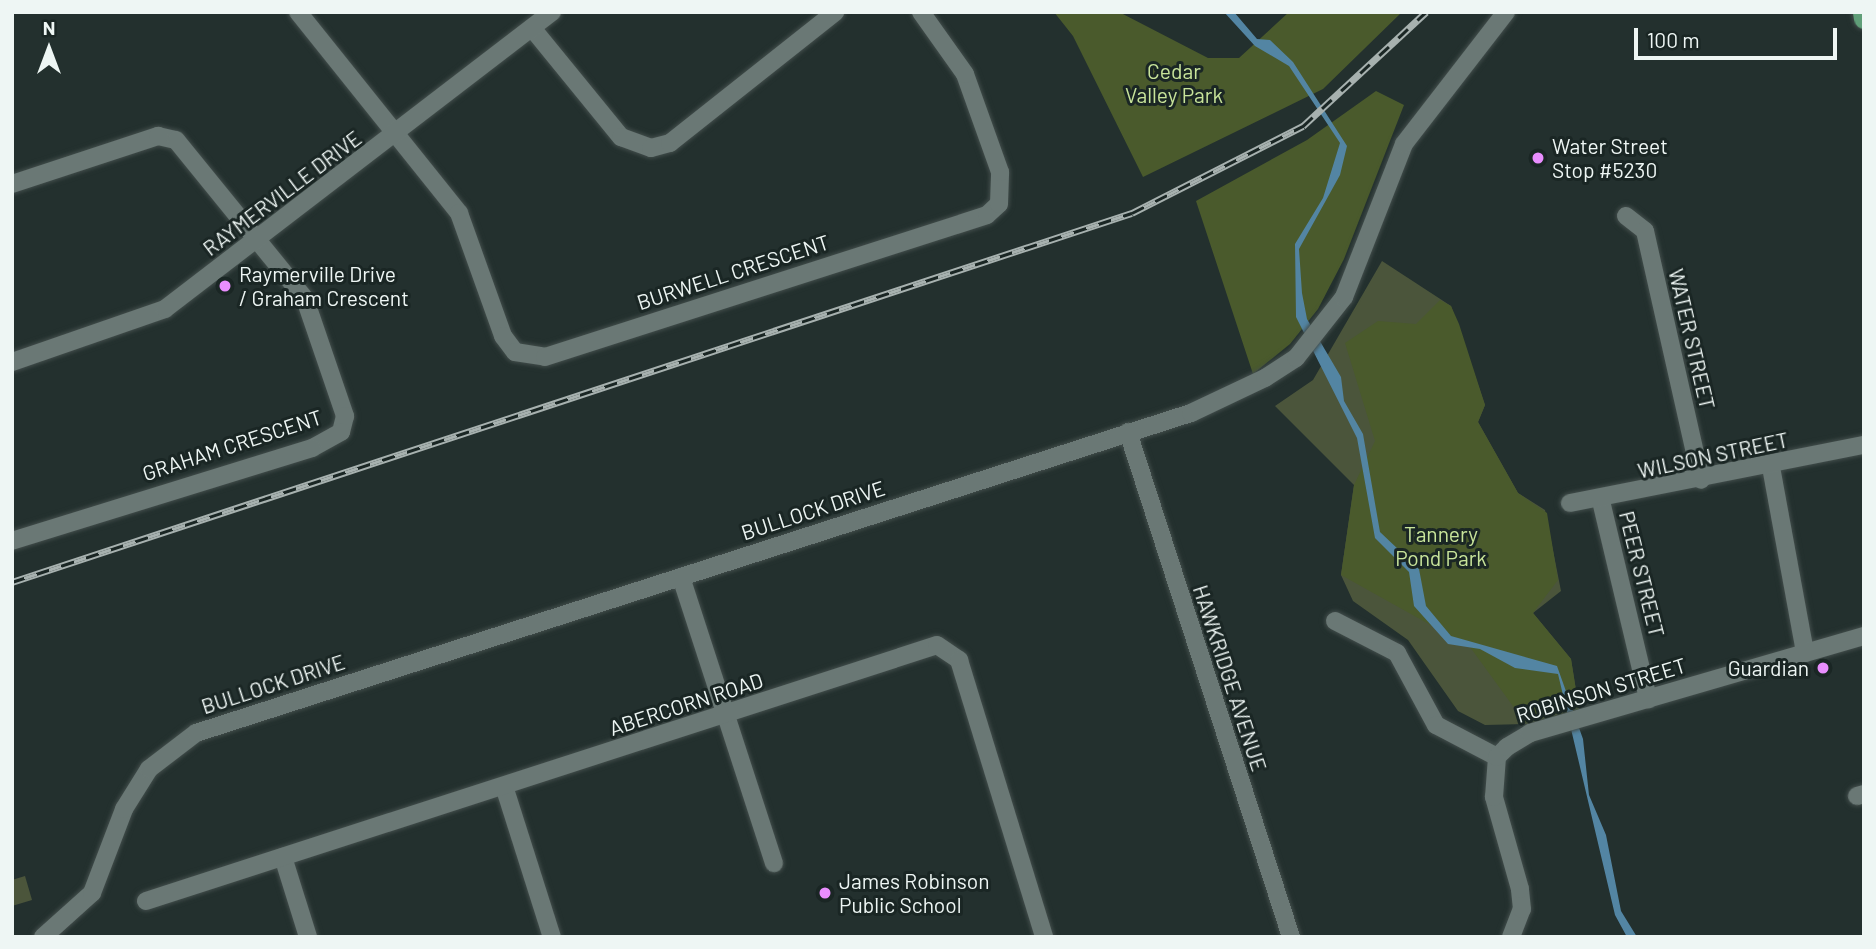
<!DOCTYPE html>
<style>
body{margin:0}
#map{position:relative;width:1876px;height:949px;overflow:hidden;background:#23302e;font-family:Barlow,sans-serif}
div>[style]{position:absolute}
.green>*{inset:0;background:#4b553b}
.forest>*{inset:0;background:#4a5a2c}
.water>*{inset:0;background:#5385a3}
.roads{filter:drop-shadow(0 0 2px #424d4b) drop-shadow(0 0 2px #424d4b)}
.minor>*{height:18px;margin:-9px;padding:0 9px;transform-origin:9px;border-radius:9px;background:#6a7875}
.major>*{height:21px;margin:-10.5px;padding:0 10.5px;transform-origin:10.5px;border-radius:10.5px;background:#5f9e78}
.rail>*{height:7px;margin-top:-3.5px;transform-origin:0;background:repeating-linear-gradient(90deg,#1a2624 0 13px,#a7b1af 0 26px);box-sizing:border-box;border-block:2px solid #a7b1af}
.dots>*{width:19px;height:19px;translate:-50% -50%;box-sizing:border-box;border:4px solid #1a2624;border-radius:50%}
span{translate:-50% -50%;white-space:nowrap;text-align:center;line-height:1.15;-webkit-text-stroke:6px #1a2624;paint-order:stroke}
.park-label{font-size:21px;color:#c8e49a}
.poi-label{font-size:21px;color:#eef6f4}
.left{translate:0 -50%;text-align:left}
.right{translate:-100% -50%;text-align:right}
.street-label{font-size:21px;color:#eef6f4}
.frame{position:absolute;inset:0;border:14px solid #eef6f4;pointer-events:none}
.north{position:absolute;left:14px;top:14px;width:70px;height:70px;-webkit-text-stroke:5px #1a2624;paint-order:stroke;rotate:0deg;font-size:19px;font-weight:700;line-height:28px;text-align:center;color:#eef6f4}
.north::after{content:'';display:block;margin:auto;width:24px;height:32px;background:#eef6f4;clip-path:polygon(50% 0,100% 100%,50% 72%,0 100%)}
.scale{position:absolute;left:1634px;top:28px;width:203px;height:32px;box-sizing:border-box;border:4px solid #eef6f4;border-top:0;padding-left:9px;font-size:21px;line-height:24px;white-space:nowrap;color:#eef6f4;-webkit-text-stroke:5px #1a2624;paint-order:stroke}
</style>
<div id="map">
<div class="green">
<div style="clip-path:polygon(1382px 261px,1451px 306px,1485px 405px,1478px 422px,1518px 493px,1545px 510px,1561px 591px,1533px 613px,1571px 659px,1579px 709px,1526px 724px,1485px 725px,1458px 711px,1408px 640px,1353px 601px,1341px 575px,1354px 485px,1275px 406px,1313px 380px)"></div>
<div style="clip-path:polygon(25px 876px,32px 900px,12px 906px,12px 880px)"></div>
</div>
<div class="forest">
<div style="clip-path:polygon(1054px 12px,1119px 12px,1208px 58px,1239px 58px,1289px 12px,1402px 12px,1323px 89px,1143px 177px,1073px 36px)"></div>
<div style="clip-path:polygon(1376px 91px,1404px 105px,1344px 259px,1318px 309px,1290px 344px,1253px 374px,1196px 201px,1307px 140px)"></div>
<div style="clip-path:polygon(1440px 300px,1451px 306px,1459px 324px,1485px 405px,1478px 422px,1518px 493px,1547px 513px,1558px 580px,1533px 613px,1571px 659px,1579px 709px,1526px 724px,1470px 647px,1341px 575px,1354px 485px,1375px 441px,1345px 343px,1378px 321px,1416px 324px)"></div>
</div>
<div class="water">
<div style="clip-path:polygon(1224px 12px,1234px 12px,1257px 39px,1270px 40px,1293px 62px,1347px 146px,1340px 175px,1299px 249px,1302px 293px,1307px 319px,1341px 377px,1344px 401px,1363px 434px,1380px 532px,1419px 569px,1426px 606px,1451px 636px,1557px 666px,1583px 739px,1589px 795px,1606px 835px,1621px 911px,1637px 937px,1627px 937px,1615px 915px,1558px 674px,1515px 668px,1480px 649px,1448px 644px,1414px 606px,1409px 572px,1375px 538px,1357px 438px,1296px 317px,1295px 244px,1323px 198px,1340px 143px,1289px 66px,1255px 46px)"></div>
</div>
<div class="roads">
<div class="minor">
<div style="left:298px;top:12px;width:258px;rotate:51.3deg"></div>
<div style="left:459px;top:213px;width:131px;rotate:70.3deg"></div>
<div style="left:503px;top:336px;width:20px;rotate:53deg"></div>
<div style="left:515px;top:352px;width:30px;rotate:9deg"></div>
<div style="left:545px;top:357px;width:464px;rotate:-17.8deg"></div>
<div style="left:987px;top:215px;width:16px;rotate:-43deg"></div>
<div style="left:999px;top:204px;width:32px;rotate:-88deg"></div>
<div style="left:1000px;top:172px;width:104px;rotate:-109.7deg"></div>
<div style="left:965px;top:74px;width:76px;rotate:-125.4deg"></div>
<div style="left:532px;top:28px;width:141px;rotate:50.8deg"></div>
<div style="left:621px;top:137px;width:32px;rotate:20deg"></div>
<div style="left:651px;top:148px;width:20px;rotate:-15deg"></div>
<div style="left:670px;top:143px;width:211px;rotate:-38.4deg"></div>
<div style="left:12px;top:184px;width:154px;rotate:-18.2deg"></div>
<div style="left:158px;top:136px;width:18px;rotate:13deg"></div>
<div style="left:176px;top:140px;width:205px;rotate:50.9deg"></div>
<div style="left:305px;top:299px;width:124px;rotate:71.1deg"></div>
<div style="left:345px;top:416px;width:16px;rotate:104deg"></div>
<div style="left:341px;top:432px;width:33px;rotate:151deg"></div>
<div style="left:312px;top:448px;width:314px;rotate:162.8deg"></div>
<div style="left:1626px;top:216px;width:24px;rotate:38deg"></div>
<div style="left:1645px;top:231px;width:255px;rotate:77.3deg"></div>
<div style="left:12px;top:362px;width:162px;rotate:-19.1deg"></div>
<div style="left:165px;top:309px;width:488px;rotate:-37.5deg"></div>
<div style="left:1128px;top:432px;width:531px;rotate:72.11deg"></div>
<div style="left:1771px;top:467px;width:189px;rotate:79.6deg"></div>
<div style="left:1601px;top:501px;width:204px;rotate:76.6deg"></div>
<div style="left:1570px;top:503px;width:300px;rotate:-11.2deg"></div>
<div style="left:681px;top:577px;width:301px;rotate:72deg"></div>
<div style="left:1335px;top:621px;width:70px;rotate:27.3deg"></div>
<div style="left:1397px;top:653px;width:82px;rotate:61.6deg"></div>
<div style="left:1436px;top:725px;width:69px;rotate:27.7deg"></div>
<div style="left:504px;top:786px;width:158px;rotate:72.4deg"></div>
<div style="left:1857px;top:796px;width:7px;rotate:-16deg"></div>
<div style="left:283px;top:857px;width:84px;rotate:72.6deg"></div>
<div style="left:146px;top:901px;width:831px;rotate:-17.93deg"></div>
<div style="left:937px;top:645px;width:27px;rotate:34deg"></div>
<div style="left:959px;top:660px;width:290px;rotate:72.9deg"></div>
<div style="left:43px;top:937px;width:66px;rotate:-41.9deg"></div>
<div style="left:92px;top:893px;width:90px;rotate:-69.1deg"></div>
<div style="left:124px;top:809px;width:47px;rotate:-58deg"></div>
<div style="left:149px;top:769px;width:59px;rotate:-37.5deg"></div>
<div style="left:196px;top:733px;width:1045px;rotate:-17.83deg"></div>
<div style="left:1191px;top:413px;width:82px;rotate:-25.3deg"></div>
<div style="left:1265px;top:378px;width:37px;rotate:-33deg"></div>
<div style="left:1296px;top:358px;width:78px;rotate:-51.8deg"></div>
<div style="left:1344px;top:297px;width:164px;rotate:-68.6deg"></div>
<div style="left:1404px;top:144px;width:167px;rotate:-52.3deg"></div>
<div style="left:1511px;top:937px;width:30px;rotate:-69deg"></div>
<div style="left:1522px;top:909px;width:20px;rotate:-96deg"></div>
<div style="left:1520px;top:889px;width:96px;rotate:-105.8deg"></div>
<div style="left:1494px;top:797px;width:40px;rotate:-85.7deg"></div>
<div style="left:1497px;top:757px;width:14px;rotate:-45deg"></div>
<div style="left:1507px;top:747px;width:27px;rotate:-31deg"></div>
<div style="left:1530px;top:733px;width:348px;rotate:-16.2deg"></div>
</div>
<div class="major">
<div style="left:1863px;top:12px;width:6px;rotate:81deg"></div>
</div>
</div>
<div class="rail">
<div style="left:12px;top:582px;width:1179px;rotate:-18.24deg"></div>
<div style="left:1132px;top:213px;width:192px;rotate:-27deg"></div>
<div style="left:1303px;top:126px;width:168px;rotate:-42.8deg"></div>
</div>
<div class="dots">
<div style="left:1538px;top:158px;background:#e98efe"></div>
<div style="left:225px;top:286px;background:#e98efe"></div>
<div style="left:1823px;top:668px;background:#e98efe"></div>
<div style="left:825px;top:893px;background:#e98efe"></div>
</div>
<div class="park-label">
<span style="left:1174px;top:83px">Cedar<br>Valley Park</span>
<span style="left:1441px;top:546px">Tannery<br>Pond Park</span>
</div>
<div class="poi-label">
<span class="left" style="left:1552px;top:158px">Water Street<br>Stop #5230</span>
<span class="left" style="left:239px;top:286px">Raymerville Drive<br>/ Graham Crescent</span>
<span class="right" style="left:1809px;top:668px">Guardian</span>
<span class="left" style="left:839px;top:893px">James Robinson<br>Public School</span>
</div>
<div class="street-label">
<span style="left:282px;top:193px;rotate:-37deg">RAYMERVILLE DRIVE</span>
<span style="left:733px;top:272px;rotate:-18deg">BURWELL CRESCENT</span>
<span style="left:1692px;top:339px;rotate:77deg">WATER STREET</span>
<span style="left:232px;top:445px;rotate:-18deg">GRAHAM CRESCENT</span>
<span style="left:1713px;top:455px;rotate:-12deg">WILSON STREET</span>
<span style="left:813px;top:510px;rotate:-18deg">BULLOCK DRIVE</span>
<span style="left:1642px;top:574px;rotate:76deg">PEER STREET</span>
<span style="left:1230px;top:678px;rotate:72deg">HAWKRIDGE AVENUE</span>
<span style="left:273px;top:684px;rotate:-18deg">BULLOCK DRIVE</span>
<span style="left:1601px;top:690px;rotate:-17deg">ROBINSON STREET</span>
<span style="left:686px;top:704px;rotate:-18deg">ABERCORN ROAD</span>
</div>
<div class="frame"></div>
<div class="north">N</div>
<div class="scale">100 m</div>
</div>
